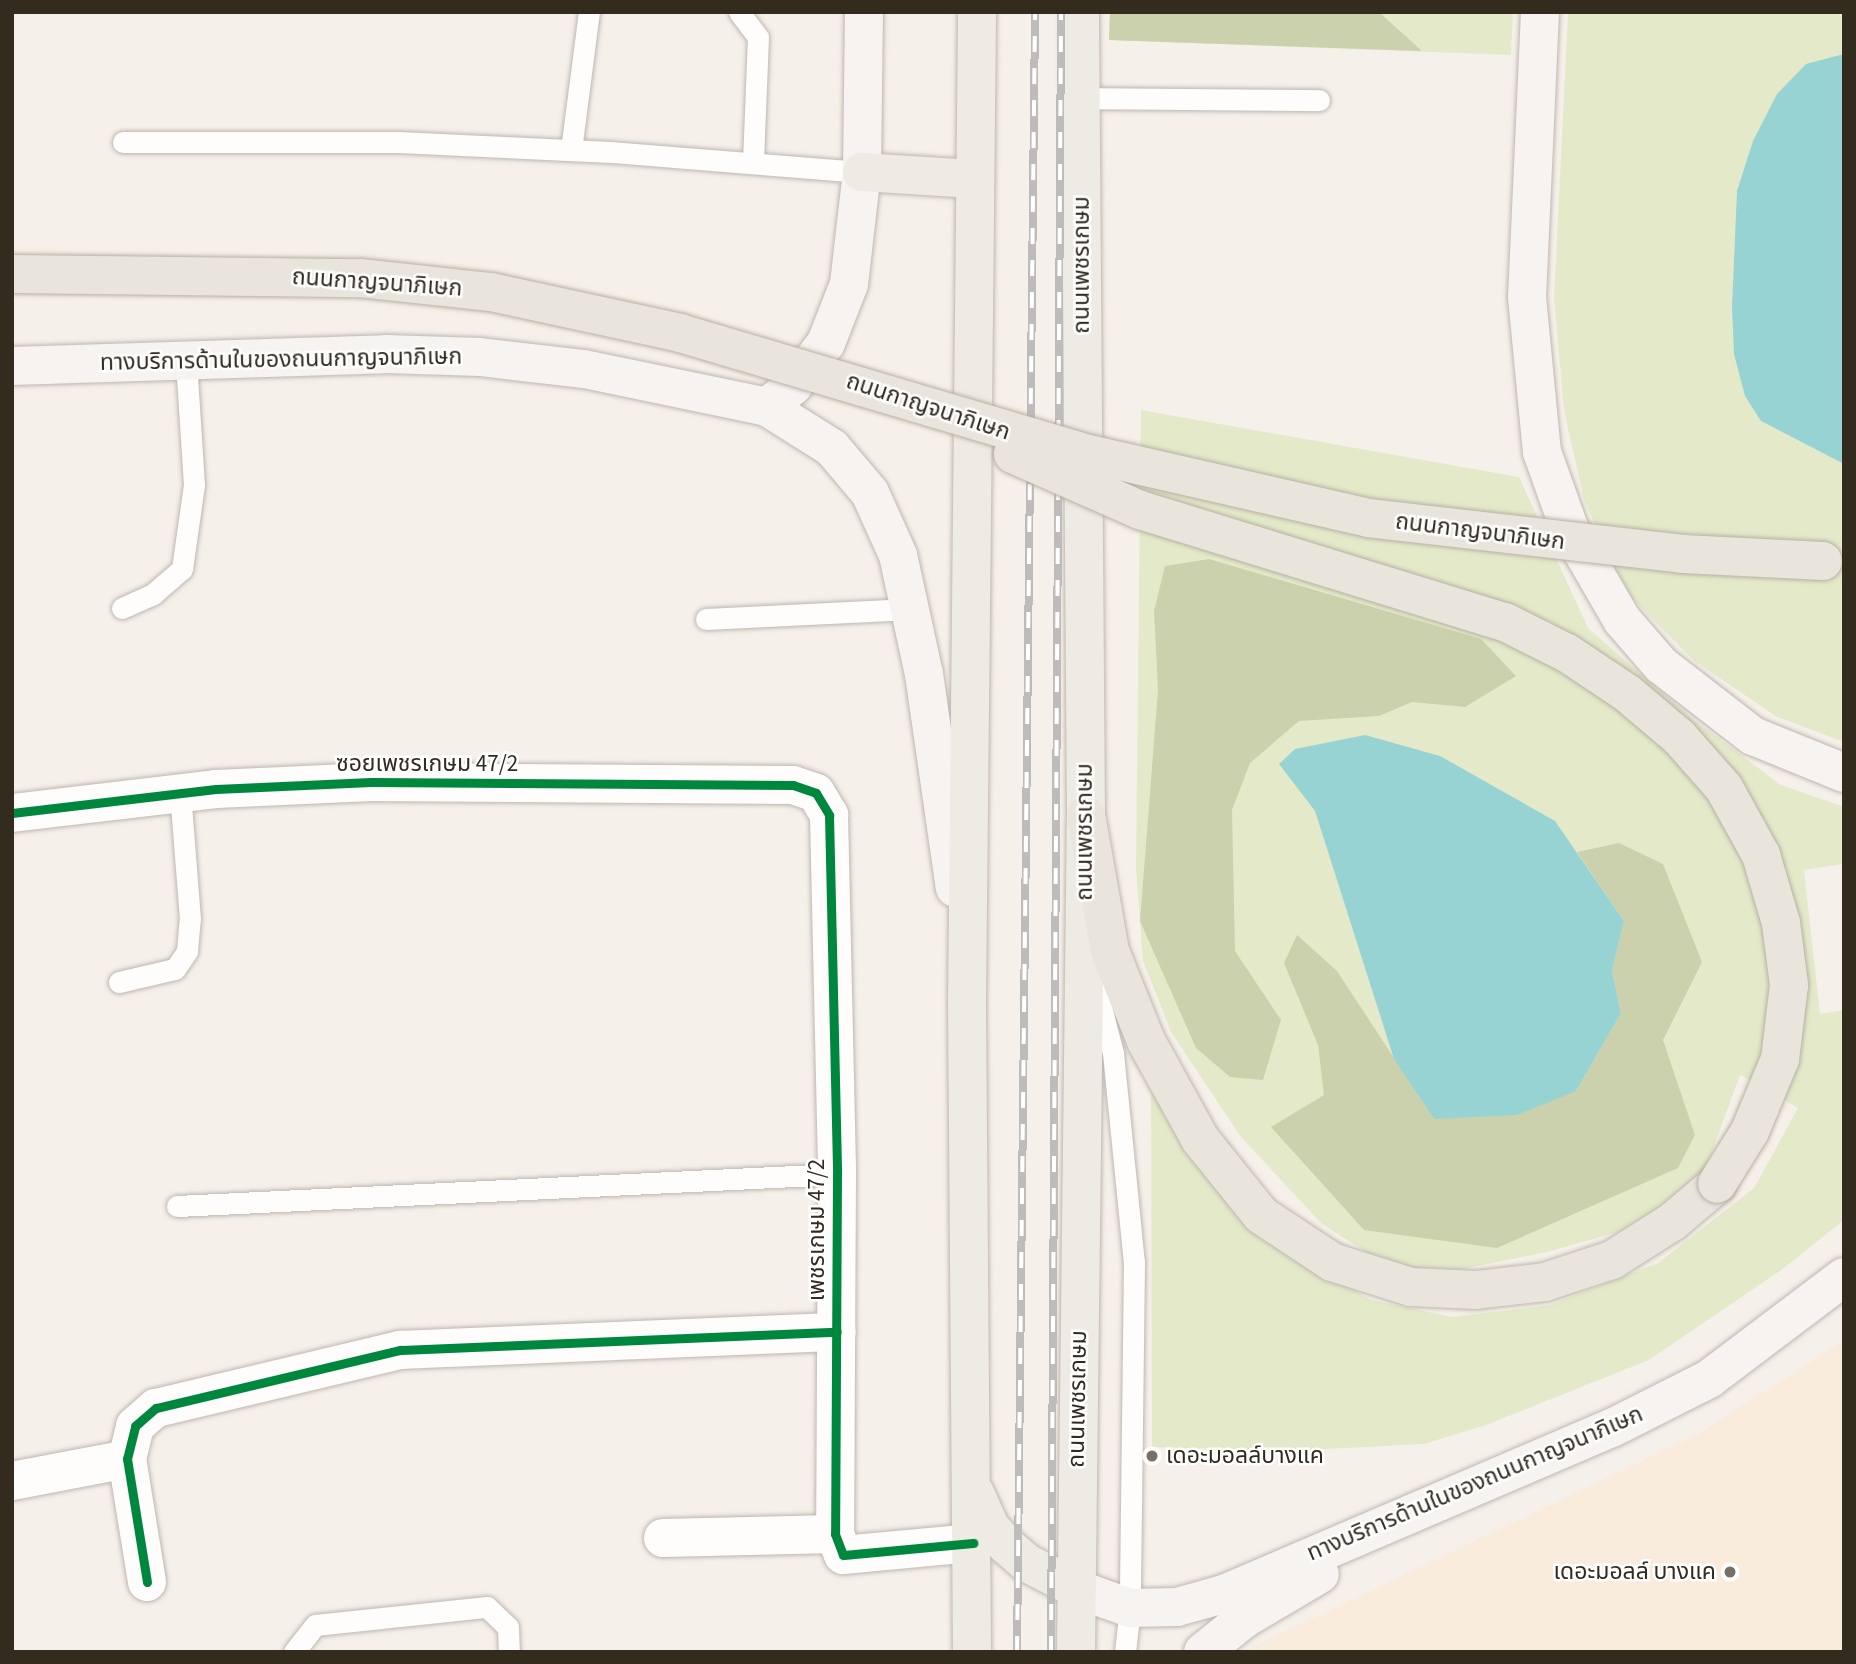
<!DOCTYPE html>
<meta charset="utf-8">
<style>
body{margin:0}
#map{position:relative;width:1856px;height:1664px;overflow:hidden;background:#f6f0ea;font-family:"Source Sans 3","Noto Sans Thai",sans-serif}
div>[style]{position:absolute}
.built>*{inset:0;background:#f9ecdd}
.green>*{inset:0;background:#e4eac9}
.forest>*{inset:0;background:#cbd1ac}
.water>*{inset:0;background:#98d3d4}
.roads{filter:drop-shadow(0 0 2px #beb7af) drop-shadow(0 0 2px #beb7af)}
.service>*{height:21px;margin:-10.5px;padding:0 10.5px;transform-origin:10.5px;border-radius:10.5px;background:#fefdfc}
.minor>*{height:38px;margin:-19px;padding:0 19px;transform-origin:19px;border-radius:19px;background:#fefdfc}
.secondary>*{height:38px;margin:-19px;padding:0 19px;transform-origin:19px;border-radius:19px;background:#f6f3f0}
.primary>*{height:38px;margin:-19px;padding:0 19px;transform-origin:19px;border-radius:19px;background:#eeebe4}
.trunk>*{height:38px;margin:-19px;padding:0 19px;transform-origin:19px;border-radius:19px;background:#e9e5dc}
.rail>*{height:8px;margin-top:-4px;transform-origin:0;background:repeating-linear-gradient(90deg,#fff 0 16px,#bebcba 0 32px);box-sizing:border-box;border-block:2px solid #bebcba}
.bridges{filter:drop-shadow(0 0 2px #b7b0a3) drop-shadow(0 0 2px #b7b0a3)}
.trunk-bridge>*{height:38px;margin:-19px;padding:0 19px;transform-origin:19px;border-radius:19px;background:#e9e5dc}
.cycleway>*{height:9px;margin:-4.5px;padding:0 4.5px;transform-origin:4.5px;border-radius:4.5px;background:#00873e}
.dots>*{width:19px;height:19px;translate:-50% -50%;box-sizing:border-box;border:4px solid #fff;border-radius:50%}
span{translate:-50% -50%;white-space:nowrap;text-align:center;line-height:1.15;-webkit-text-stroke:5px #fff;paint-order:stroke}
.street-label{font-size:23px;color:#342b1f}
.poi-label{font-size:23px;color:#342b1f}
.left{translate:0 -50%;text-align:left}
.right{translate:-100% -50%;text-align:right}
.frame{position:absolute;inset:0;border:14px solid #342b1f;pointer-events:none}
</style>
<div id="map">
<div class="built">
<div style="clip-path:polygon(1844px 1341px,1844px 1652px,1243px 1652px,1698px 1434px)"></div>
</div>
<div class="green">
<div style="clip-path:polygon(1110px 12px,1513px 12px,1511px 55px,1109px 40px)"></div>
<div style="clip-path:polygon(1568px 12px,1844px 12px,1844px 742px,1777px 717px,1693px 660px,1623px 589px,1584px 500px,1564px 411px,1554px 299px)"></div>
<div style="clip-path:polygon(1141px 410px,1519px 477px,1588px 628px,1694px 720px,1781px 785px,1844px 807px,1844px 864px,1804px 870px,1820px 1014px,1844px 1010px,1844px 1220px,1784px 1268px,1649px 1360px,1486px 1425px,1424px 1444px,1285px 1451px,1152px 1447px,1151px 1092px,1258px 1236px,1371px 1300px,1452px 1317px,1550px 1305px,1658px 1263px,1754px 1188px,1798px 1108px,1740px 1075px,1709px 1160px,1679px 1196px,1636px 1227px,1547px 1252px,1443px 1273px,1389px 1267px,1321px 1223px,1241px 1137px,1171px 1032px,1143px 961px,1136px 869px)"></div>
</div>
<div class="forest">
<div style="clip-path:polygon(1110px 12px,1381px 14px,1422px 51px,1109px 40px)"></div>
<div style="clip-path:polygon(1209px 559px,1481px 639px,1516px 676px,1465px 707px,1412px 702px,1379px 716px,1299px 721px,1250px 763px,1232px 810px,1235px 951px,1281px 1020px,1263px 1080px,1230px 1077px,1196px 1048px,1140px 921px,1158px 690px,1154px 611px,1165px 566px)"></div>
<div style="clip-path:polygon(1619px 843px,1663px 864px,1702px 962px,1663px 1040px,1695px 1135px,1678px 1168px,1497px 1248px,1364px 1230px,1271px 1127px,1324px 1095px,1318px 1045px,1284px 963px,1297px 935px,1337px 971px,1434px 1119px,1576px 1091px,1621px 1013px,1612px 971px,1624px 921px,1577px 852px)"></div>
</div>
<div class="water">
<div style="clip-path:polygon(1844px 54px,1844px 464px,1761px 421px,1745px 396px,1734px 354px,1732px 307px,1737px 191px,1753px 141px,1777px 94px,1806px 64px)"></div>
<div style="clip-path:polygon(1365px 735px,1440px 756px,1555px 821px,1624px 921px,1612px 971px,1621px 1013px,1576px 1091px,1517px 1115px,1434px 1119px,1394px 1059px,1315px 811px,1279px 764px,1295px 749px)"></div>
</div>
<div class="roads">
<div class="service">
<div style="left:739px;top:12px;width:31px;rotate:53deg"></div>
<div style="left:758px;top:37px;width:126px;rotate:92.3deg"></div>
<div style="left:1081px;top:98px;width:238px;rotate:0.5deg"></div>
<div style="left:123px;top:142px;width:275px"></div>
<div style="left:398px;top:142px;width:213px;rotate:2.7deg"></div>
<div style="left:611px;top:152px;width:252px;rotate:4.6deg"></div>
<div style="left:571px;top:150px;width:139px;rotate:-82.6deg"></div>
<div style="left:122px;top:608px;width:34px;rotate:-24deg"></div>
<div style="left:153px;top:594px;width:38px;rotate:-41deg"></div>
<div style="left:182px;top:569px;width:85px;rotate:-81.9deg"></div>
<div style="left:194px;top:485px;width:125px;rotate:-93.7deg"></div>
<div style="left:706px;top:619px;width:204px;rotate:-2.8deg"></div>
<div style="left:119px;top:982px;width:57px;rotate:-13.1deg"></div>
<div style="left:175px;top:969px;width:22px;rotate:-56deg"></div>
<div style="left:187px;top:951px;width:32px;rotate:-85deg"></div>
<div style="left:190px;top:919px;width:126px;rotate:-94.5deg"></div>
<div style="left:1096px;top:987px;width:68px;rotate:75.6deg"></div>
<div style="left:1113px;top:1053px;width:210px;rotate:84.3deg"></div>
<div style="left:1134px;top:1262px;width:346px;rotate:90.7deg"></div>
<div style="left:1130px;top:1608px;width:44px;rotate:96.5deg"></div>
<div style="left:177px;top:1206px;width:661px;rotate:-2.78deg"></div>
<div style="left:294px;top:1652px;width:34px;rotate:-52deg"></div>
<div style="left:315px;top:1625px;width:173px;rotate:-6deg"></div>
<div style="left:487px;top:1607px;width:29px;rotate:44deg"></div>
<div style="left:508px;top:1627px;width:25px;rotate:88deg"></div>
</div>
<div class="minor">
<div style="left:12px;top:813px;width:205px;rotate:-6.7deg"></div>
<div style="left:216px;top:789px;width:155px;rotate:-2.6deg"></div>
<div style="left:371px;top:782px;width:422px;rotate:0.4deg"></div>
<div style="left:793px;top:785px;width:24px;rotate:19deg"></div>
<div style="left:816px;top:793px;width:26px;rotate:59deg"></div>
<div style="left:829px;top:815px;width:359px;rotate:88.7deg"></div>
<div style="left:837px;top:1174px;width:360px;rotate:90.3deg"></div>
<div style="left:835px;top:1534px;width:22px;rotate:69deg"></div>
<div style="left:843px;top:1555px;width:131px;rotate:-5.3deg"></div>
<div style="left:12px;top:1481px;width:117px;rotate:-10.8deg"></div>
<div style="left:663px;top:1538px;width:172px;rotate:-1.3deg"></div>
<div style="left:147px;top:1582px;width:125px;rotate:-99.2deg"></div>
<div style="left:127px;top:1459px;width:34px;rotate:-76deg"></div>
<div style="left:135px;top:1426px;width:28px;rotate:-41deg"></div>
<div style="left:156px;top:1408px;width:251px;rotate:-13.4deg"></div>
<div style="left:400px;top:1350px;width:437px;rotate:-2.4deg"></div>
</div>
<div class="secondary">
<div style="left:1540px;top:12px;width:285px;rotate:92.6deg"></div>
<div style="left:1527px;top:297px;width:156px;rotate:84.5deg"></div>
<div style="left:1542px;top:452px;width:83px;rotate:70.3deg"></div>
<div style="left:1570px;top:530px;width:104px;rotate:60deg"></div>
<div style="left:1622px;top:620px;width:60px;rotate:49.1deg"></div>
<div style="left:1661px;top:665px;width:116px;rotate:37.7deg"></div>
<div style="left:1753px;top:736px;width:98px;rotate:22.1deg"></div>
<div style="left:12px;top:366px;width:374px;rotate:-1.8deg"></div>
<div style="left:386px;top:354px;width:94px;rotate:1.8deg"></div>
<div style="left:480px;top:357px;width:105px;rotate:6.6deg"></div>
<div style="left:584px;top:369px;width:187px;rotate:11.7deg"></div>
<div style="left:767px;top:407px;width:77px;rotate:32.2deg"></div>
<div style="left:832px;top:448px;width:59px;rotate:49.8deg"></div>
<div style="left:870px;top:493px;width:68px;rotate:65.7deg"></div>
<div style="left:898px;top:555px;width:122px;rotate:77.7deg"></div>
<div style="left:924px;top:674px;width:216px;rotate:81.8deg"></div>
<div style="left:767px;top:407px;width:33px;rotate:-39deg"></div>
<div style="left:793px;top:386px;width:54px;rotate:-52.5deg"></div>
<div style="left:826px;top:343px;width:63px;rotate:-68.7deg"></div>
<div style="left:849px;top:284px;width:113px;rotate:-83.4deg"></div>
<div style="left:862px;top:172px;width:160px;rotate:-89.3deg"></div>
<div style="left:1077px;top:1589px;width:56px;rotate:19.7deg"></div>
<div style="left:1130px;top:1608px;width:47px;rotate:-1.2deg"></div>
<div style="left:1177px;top:1607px;width:49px;rotate:-15.5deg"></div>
<div style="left:1224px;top:1594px;width:422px;rotate:-23.2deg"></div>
<div style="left:1612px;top:1428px;width:109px;rotate:-26.8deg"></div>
<div style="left:1709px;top:1379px;width:169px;rotate:-37.1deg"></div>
<div style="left:1203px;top:1652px;width:53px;rotate:-38.8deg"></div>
<div style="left:1244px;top:1619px;width:88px;rotate:-30.6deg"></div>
</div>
<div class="primary">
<div style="left:862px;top:172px;width:112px;rotate:3.6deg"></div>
<div style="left:975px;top:1493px;width:37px;rotate:66deg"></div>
<div style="left:990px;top:1527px;width:24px;rotate:48deg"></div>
<div style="left:1006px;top:1545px;width:28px;rotate:41deg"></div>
<div style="left:1027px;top:1563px;width:56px;rotate:27.5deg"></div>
<div style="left:972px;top:1652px;width:647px;rotate:-90.44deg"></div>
<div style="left:967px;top:1005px;width:993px;rotate:-89.42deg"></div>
<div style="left:1076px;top:1652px;width:837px;rotate:-89.32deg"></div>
<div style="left:1086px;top:815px;width:803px;rotate:-90.43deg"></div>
</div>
<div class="trunk">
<div style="left:1086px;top:815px;width:138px;rotate:80deg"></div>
<div style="left:1110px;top:951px;width:97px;rotate:68.2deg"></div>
<div style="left:1146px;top:1041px;width:112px;rotate:61.1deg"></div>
<div style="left:1200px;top:1139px;width:97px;rotate:51.2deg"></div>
<div style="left:1261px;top:1215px;width:85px;rotate:33.5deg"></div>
<div style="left:1332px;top:1262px;width:83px;rotate:17.6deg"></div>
<div style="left:1411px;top:1287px;width:65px;rotate:2.6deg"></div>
<div style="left:1476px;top:1290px;width:69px;rotate:-6.6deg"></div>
<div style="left:1545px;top:1282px;width:71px;rotate:-18.2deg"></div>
<div style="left:1612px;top:1260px;width:71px;rotate:-32.3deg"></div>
<div style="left:1672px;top:1222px;width:59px;rotate:-40.2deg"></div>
</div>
</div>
<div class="rail">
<div style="left:1017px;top:1652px;width:1640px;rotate:-89.37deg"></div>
<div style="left:1051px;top:1652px;width:1640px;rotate:-89.65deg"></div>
</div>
<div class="bridges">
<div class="trunk-bridge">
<div style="left:12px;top:274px;width:348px;rotate:0.7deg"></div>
<div style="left:360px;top:278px;width:132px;rotate:6.1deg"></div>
<div style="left:491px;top:292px;width:193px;rotate:12.2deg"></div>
<div style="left:680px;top:333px;width:427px;rotate:16.5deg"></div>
<div style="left:1089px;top:454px;width:286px;rotate:12.9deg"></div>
<div style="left:1368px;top:518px;width:317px;rotate:6.5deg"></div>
<div style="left:1683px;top:554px;width:140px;rotate:2.9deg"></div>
<div style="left:1013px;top:454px;width:139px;rotate:23.8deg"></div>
<div style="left:1140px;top:510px;width:382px;rotate:17.1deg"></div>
<div style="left:1505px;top:622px;width:69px;rotate:26.6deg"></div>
<div style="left:1567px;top:653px;width:72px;rotate:33.7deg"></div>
<div style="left:1627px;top:693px;width:68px;rotate:40.2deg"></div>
<div style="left:1679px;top:737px;width:68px;rotate:48.6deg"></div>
<div style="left:1724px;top:788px;width:77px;rotate:61.1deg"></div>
<div style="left:1761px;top:855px;width:71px;rotate:73.6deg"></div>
<div style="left:1781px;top:923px;width:63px;rotate:82.6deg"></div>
<div style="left:1789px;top:985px;width:75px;rotate:96.9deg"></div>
<div style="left:1780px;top:1059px;width:78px;rotate:112.6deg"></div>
<div style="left:1750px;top:1131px;width:62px;rotate:121.9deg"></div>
</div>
</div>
<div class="cycleway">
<div style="left:12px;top:813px;width:205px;rotate:-6.7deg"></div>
<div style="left:216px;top:789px;width:155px;rotate:-2.6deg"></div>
<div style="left:371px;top:782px;width:422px;rotate:0.4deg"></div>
<div style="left:793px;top:785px;width:24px;rotate:19deg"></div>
<div style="left:816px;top:793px;width:26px;rotate:59deg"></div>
<div style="left:829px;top:815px;width:359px;rotate:88.7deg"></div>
<div style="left:837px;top:1174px;width:360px;rotate:90.3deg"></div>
<div style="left:835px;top:1534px;width:22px;rotate:69deg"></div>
<div style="left:843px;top:1555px;width:131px;rotate:-5.3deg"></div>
<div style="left:147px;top:1582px;width:125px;rotate:-99.2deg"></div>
<div style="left:127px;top:1459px;width:34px;rotate:-76deg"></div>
<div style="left:135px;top:1426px;width:28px;rotate:-41deg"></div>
<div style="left:156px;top:1408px;width:251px;rotate:-13.4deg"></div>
<div style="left:400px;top:1350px;width:437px;rotate:-2.4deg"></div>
</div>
<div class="dots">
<div style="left:1152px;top:1456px;background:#787066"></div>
<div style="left:1730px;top:1572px;background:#787066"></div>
</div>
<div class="street-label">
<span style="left:1082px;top:265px;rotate:-90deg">ถนนเพชรเกษม</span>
<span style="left:377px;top:283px;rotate:4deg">ถนนกาญจนาภิเษก</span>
<span style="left:281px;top:360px;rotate:-1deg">ทางบริการด้านในของถนนกาญจนาภิเษก</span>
<span style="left:928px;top:407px;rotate:18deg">ถนนกาญจนาภิเษก</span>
<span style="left:1480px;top:532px;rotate:7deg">ถนนกาญจนาภิเษก</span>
<span style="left:427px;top:764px">ซอยเพชรเกษม 47/2</span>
<span style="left:1085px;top:832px;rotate:-90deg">ถนนเพชรเกษม</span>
<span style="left:817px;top:1230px;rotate:-90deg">เพชรเกษม 47/2</span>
<span style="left:1078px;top:1399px;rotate:-89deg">ถนนเพชรเกษม</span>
<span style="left:1475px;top:1484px;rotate:-23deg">ทางบริการด้านในของถนนกาญจนาภิเษก</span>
</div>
<div class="poi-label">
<span class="left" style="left:1166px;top:1456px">เดอะมอลล์บางแค</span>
<span class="right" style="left:1716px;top:1572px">เดอะมอลล์ บางแค</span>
</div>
<div class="frame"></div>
</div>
